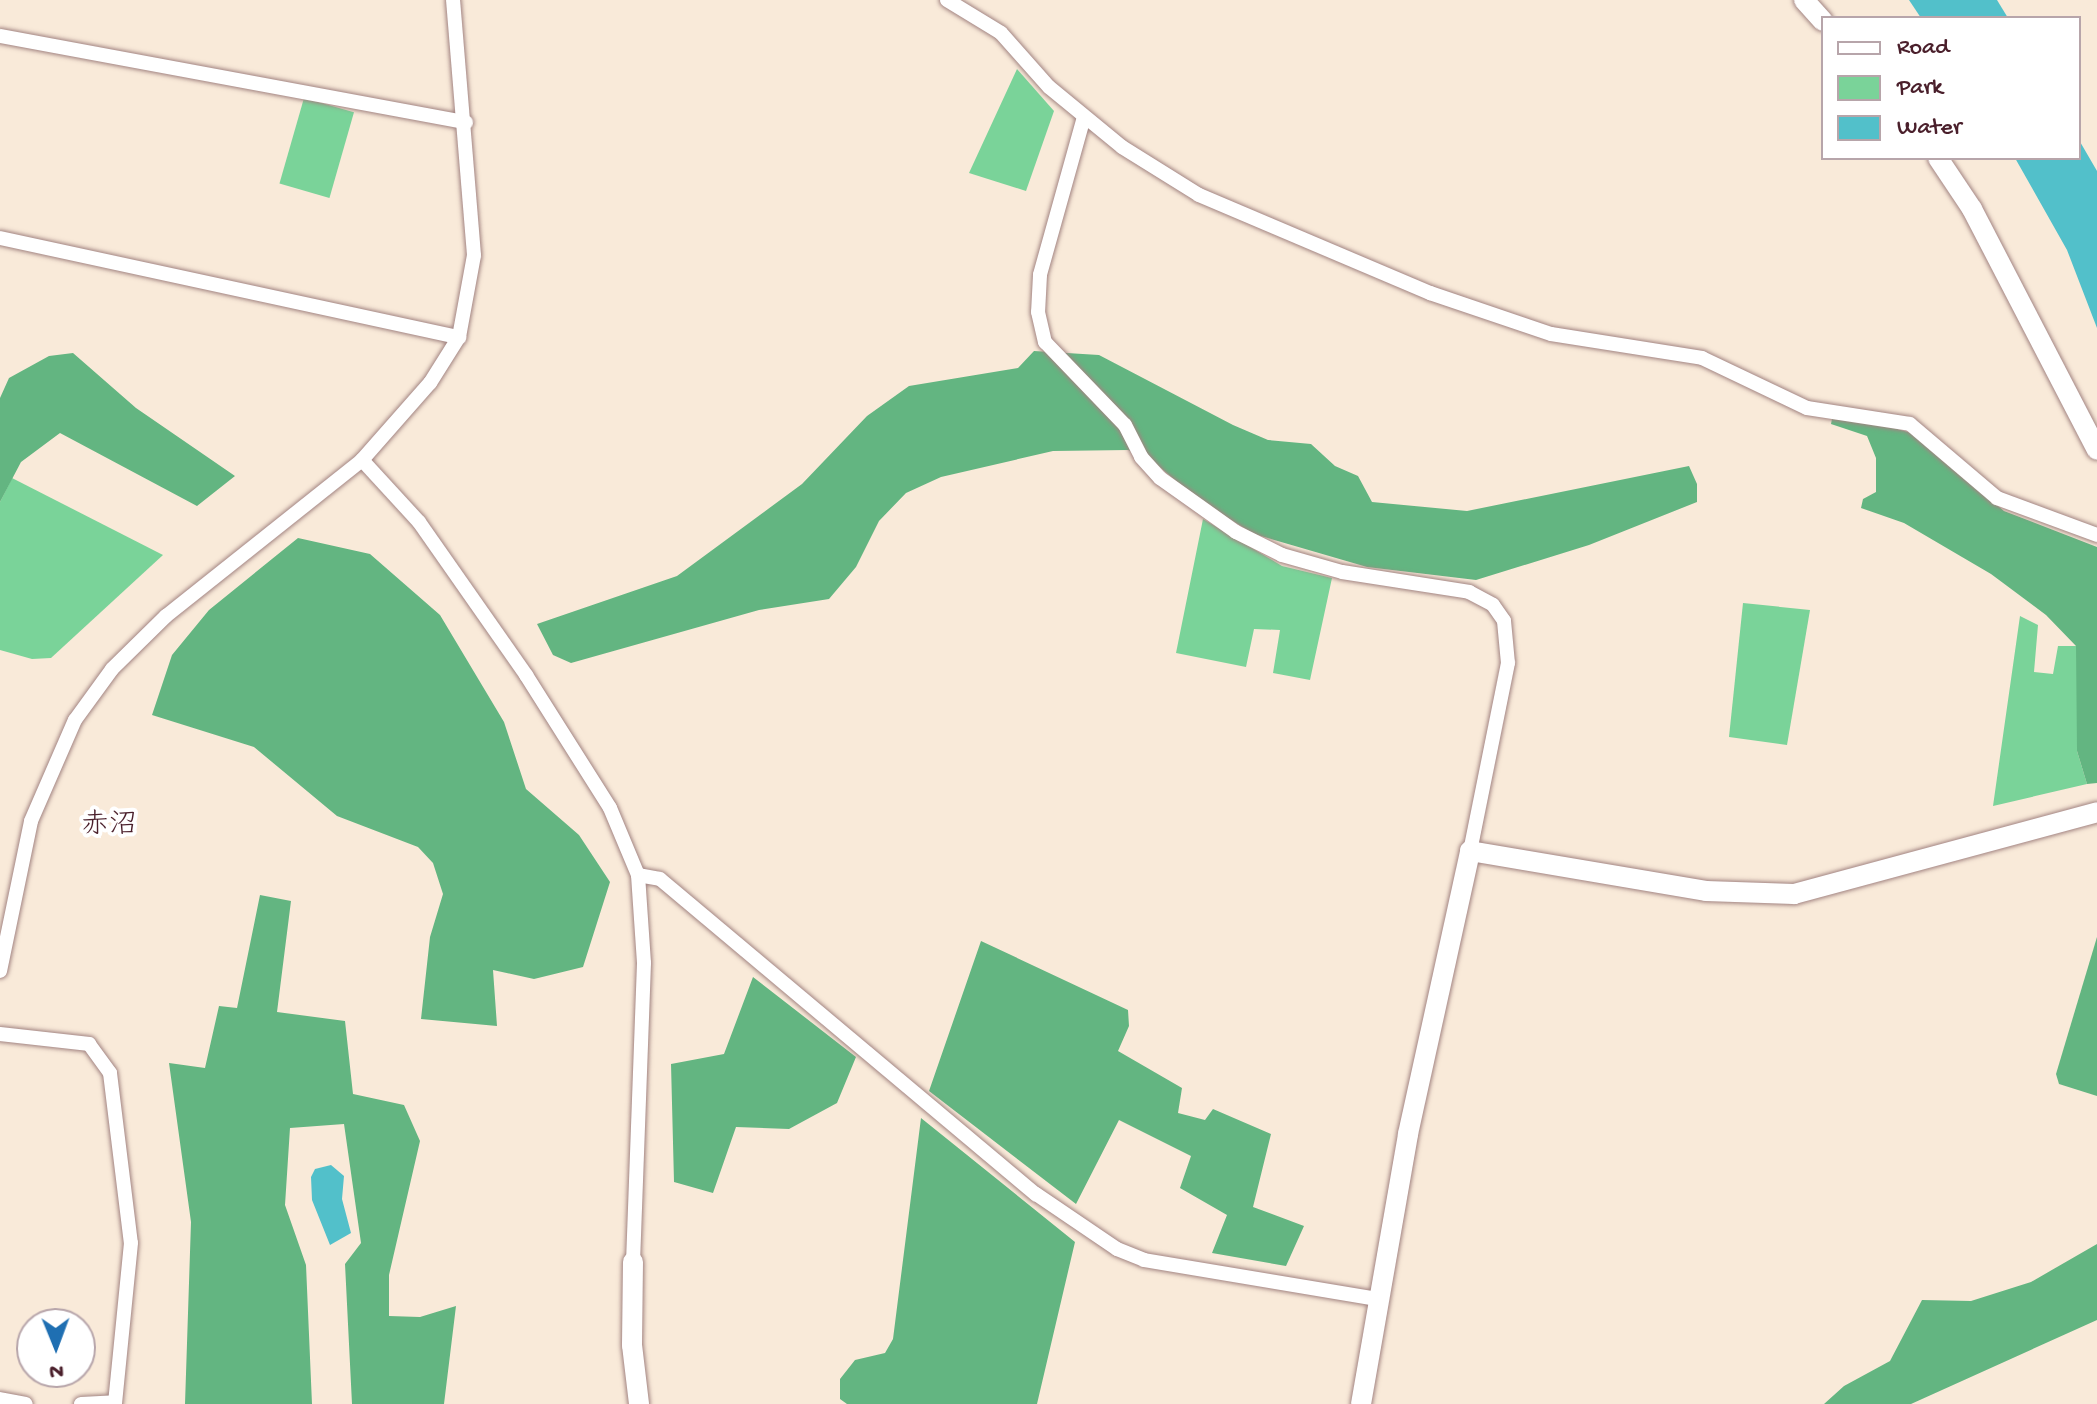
<!DOCTYPE html>
<meta charset="utf-8">
<style>
body{margin:0}
#map{position:relative;width:2097px;height:1404px;overflow:hidden;background:#f9ead9;font-family:"Gochi Hand","Klee One",sans-serif}
div>[style]{position:absolute}
.green>*{inset:0;background:#7ad399;transform-origin:0 0}
.forest>*{inset:0;background:#63b581}
.water>*{inset:0;background:#52c0ca}
.roads{filter:drop-shadow(0 0 2px #a28482) drop-shadow(0 0 2px #a28482)}
.street>*{height:14px;margin:-7px;padding:0 7px;transform-origin:7px;border-radius:7px;background:#fff}
.secondary>*{height:20px;margin:-10px;padding:0 10px;transform-origin:10px;border-radius:10px;background:#fff}
span{translate:-50% -50%;white-space:nowrap;text-align:center;line-height:1.15;-webkit-text-stroke:8px #fff;paint-order:stroke}
.quarter-label{font-size:28px;color:#4a1f2b}
.legend{position:absolute;left:1821px;top:16px;width:260px;height:144px;box-sizing:border-box;background:#fff;border:2px solid #b7a5aa;margin:0;padding:10px 14px;list-style:none;font-size:24px;color:#4a1f2b}
.legend li{display:flex;align-items:center;gap:16px;height:40px}
.legend b{width:40px;border:2px solid #b7a5aa}
.north{position:absolute;left:16px;top:1308px;width:80px;height:80px;box-sizing:border-box;background:#fff;border:2px solid #b7a5aa;border-radius:50%;rotate:179deg;font-size:22px;font-weight:700;line-height:32px;text-align:center;color:#4a1f2b}
.north::after{content:'';display:block;margin:auto;width:28px;height:36px;background:#1f6fb2;clip-path:polygon(50% 0,100% 100%,50% 72%,0 100%)}
</style>
<div id="map">
<div class="green">
<div style="clip-path:polygon(1017px 69px,1054px 111px,1026px 191px,969px 173px)"></div>
<div style="left:304px;top:98px;width:52px;height:89px;rotate:16deg"></div>
<div style="clip-path:polygon(12px 478px,163px 555px,51px 658px,32px 659px,0 650px,0 502px)"></div>
<div style="clip-path:polygon(1203px 519px,1282px 566px,1332px 578px,1310px 680px,1273px 673px,1280px 630px,1254px 629px,1246px 667px,1176px 653px)"></div>
<div style="clip-path:polygon(1743px 603px,1810px 610px,1787px 745px,1729px 737px)"></div>
<div style="clip-path:polygon(2020px 616px,2038px 625px,2034px 672px,2053px 674px,2058px 646px,2077px 646px,2077px 751px,2087px 784px,1993px 806px)"></div>
</div>
<div class="forest">
<div style="clip-path:polygon(1034px 351px,1099px 355px,1233px 425px,1268px 440px,1311px 444px,1335px 466px,1358px 476px,1372px 502px,1467px 511px,1689px 466px,1697px 484px,1697px 502px,1589px 545px,1476px 580px,1367px 567px,1254px 534px,1197px 499px,1147px 456px,1128px 450px,1053px 451px,941px 477px,906px 493px,879px 521px,856px 567px,829px 599px,759px 610px,571px 663px,553px 655px,537px 624px,677px 576px,802px 484px,867px 416px,909px 386px,1018px 368px)"></div>
<div style="clip-path:polygon(73px 353px,136px 408px,235px 476px,197px 506px,60px 433px,21px 462px,0 502px,0 398px,9px 378px,49px 356px)"></div>
<div style="clip-path:polygon(1832px 419px,1874px 422px,1911px 433px,2004px 511px,2097px 547px,2097px 783px,2087px 784px,2077px 751px,2076px 646px,2046px 615px,1991px 574px,1904px 523px,1861px 508px,1863px 499px,1876px 492px,1876px 458px,1867px 436px,1831px 424px)"></div>
<div style="clip-path:polygon(298px 538px,370px 554px,440px 615px,504px 722px,526px 789px,579px 835px,610px 882px,583px 967px,534px 979px,493px 970px,497px 1026px,421px 1019px,430px 937px,443px 894px,433px 863px,418px 847px,337px 816px,254px 747px,152px 715px,172px 655px,209px 610px)"></div>
<div style="clip-path:polygon(260px 895px,291px 901px,277px 1012px,345px 1021px,353px 1094px,404px 1105px,420px 1141px,389px 1275px,389px 1316px,420px 1317px,456px 1306px,444px 1404px,352px 1404px,345px 1264px,361px 1243px,344px 1124px,290px 1128px,285px 1205px,306px 1265px,312px 1404px,185px 1404px,191px 1222px,169px 1063px,205px 1068px,219px 1006px,237px 1008px)"></div>
<div style="clip-path:polygon(2097px 937px,2097px 1096px,2059px 1084px,2056px 1074px)"></div>
<div style="clip-path:polygon(981px 941px,1128px 1010px,1129px 1026px,1118px 1051px,1182px 1088px,1178px 1113px,1205px 1120px,1213px 1109px,1271px 1134px,1253px 1207px,1304px 1226px,1286px 1266px,1212px 1253px,1227px 1215px,1180px 1188px,1191px 1156px,1119px 1120px,1076px 1204px,929px 1091px)"></div>
<div style="clip-path:polygon(753px 977px,856px 1057px,837px 1103px,789px 1129px,736px 1127px,713px 1193px,674px 1182px,671px 1064px,724px 1054px)"></div>
<div style="clip-path:polygon(921px 1118px,1075px 1242px,1037px 1404px,847px 1404px,840px 1399px,840px 1379px,855px 1360px,885px 1353px,893px 1339px)"></div>
<div style="clip-path:polygon(2097px 1244px,2097px 1320px,1911px 1404px,1824px 1404px,1844px 1386px,1890px 1361px,1922px 1300px,1971px 1301px,2031px 1282px)"></div>
</div>
<div class="water">
<div style="clip-path:polygon(1909px 0,1997px 0,2008px 18px,1921px 18px)"></div>
<div style="clip-path:polygon(2079px 140px,2097px 171px,2097px 328px,2067px 250px,2015px 158px,2079px 158px)"></div>
<div style="clip-path:polygon(331px 1165px,344px 1176px,342px 1199px,351px 1233px,330px 1245px,312px 1200px,311px 1177px,315px 1169px)"></div>
</div>
<div class="roads">
<div class="street">
<div style="left:947px;top:0;width:63px;rotate:31.4deg"></div>
<div style="left:1001px;top:33px;width:72px;rotate:48.4deg"></div>
<div style="left:1049px;top:87px;width:94px;rotate:39.4deg"></div>
<div style="left:1122px;top:147px;width:91px;rotate:31.9deg"></div>
<div style="left:1199px;top:195px;width:251px;rotate:23deg"></div>
<div style="left:1430px;top:293px;width:128px;rotate:18.7deg"></div>
<div style="left:1551px;top:334px;width:153px;rotate:9deg"></div>
<div style="left:1702px;top:358px;width:116px;rotate:25.5deg"></div>
<div style="left:1807px;top:408px;width:104px;rotate:8.8deg"></div>
<div style="left:1910px;top:424px;width:114px;rotate:40.4deg"></div>
<div style="left:1997px;top:498px;width:107px;rotate:20.3deg"></div>
<div style="left:0;top:36px;width:474px;rotate:10.5deg"></div>
<div style="left:1084px;top:117px;width:164px;rotate:105.6deg"></div>
<div style="left:1040px;top:275px;width:37px;rotate:93deg"></div>
<div style="left:1038px;top:312px;width:31px;rotate:77deg"></div>
<div style="left:1045px;top:342px;width:115px;rotate:46.1deg"></div>
<div style="left:1125px;top:425px;width:36px;rotate:63deg"></div>
<div style="left:1141px;top:457px;width:28px;rotate:48deg"></div>
<div style="left:1160px;top:478px;width:93px;rotate:35.4deg"></div>
<div style="left:1236px;top:532px;width:51px;rotate:26.6deg"></div>
<div style="left:1282px;top:555px;width:62px;rotate:15.8deg"></div>
<div style="left:1342px;top:572px;width:129px;rotate:8.9deg"></div>
<div style="left:1469px;top:592px;width:27px;rotate:28deg"></div>
<div style="left:1493px;top:605px;width:19px;rotate:55deg"></div>
<div style="left:1504px;top:621px;width:42px;rotate:84.6deg"></div>
<div style="left:1508px;top:663px;width:192px;rotate:101.4deg"></div>
<div style="left:0;top:238px;width:470px;rotate:12.2deg"></div>
<div style="left:362px;top:460px;width:84px;rotate:47.4deg"></div>
<div style="left:419px;top:522px;width:187px;rotate:55deg"></div>
<div style="left:526px;top:675px;width:157px;rotate:57.7deg"></div>
<div style="left:610px;top:808px;width:73px;rotate:67.3deg"></div>
<div style="left:638px;top:875px;width:88px;rotate:86.1deg"></div>
<div style="left:644px;top:963px;width:299px;rotate:92.1deg"></div>
<div style="left:638px;top:875px;width:22px;rotate:10deg"></div>
<div style="left:660px;top:879px;width:491px;rotate:40deg"></div>
<div style="left:1036px;top:1194px;width:98px;rotate:34.2deg"></div>
<div style="left:1117px;top:1249px;width:29px;rotate:22deg"></div>
<div style="left:1144px;top:1260px;width:237px;rotate:9.5deg"></div>
<div style="left:0;top:971px;width:153px;rotate:-78.3deg"></div>
<div style="left:31px;top:821px;width:110px;rotate:-66.5deg"></div>
<div style="left:75px;top:720px;width:63px;rotate:-54deg"></div>
<div style="left:112px;top:669px;width:76px;rotate:-44.5deg"></div>
<div style="left:166px;top:616px;width:251px;rotate:-38.5deg"></div>
<div style="left:362px;top:460px;width:103px;rotate:-48.6deg"></div>
<div style="left:430px;top:383px;width:54px;rotate:-57.8deg"></div>
<div style="left:459px;top:337px;width:83px;rotate:-79.6deg"></div>
<div style="left:474px;top:255px;width:256px;rotate:-94.7deg"></div>
<div style="left:0;top:1034px;width:90px;rotate:6.4deg"></div>
<div style="left:89px;top:1044px;width:36px;rotate:54deg"></div>
<div style="left:110px;top:1073px;width:171px;rotate:83deg"></div>
<div style="left:131px;top:1243px;width:162px;rotate:95.7deg"></div>
<div style="left:0;top:1399px;width:26px;rotate:11deg"></div>
<div style="left:81px;top:1404px;width:34px;rotate:-3deg"></div>
</div>
<div class="secondary">
<div style="left:1804px;top:0;width:28px;rotate:48deg"></div>
<div style="left:1938px;top:158px;width:61px;rotate:56.3deg"></div>
<div style="left:1972px;top:209px;width:271px;rotate:62.6deg"></div>
<div style="left:633px;top:1262px;width:83px;rotate:90.7deg"></div>
<div style="left:632px;top:1345px;width:59px;rotate:83.2deg"></div>
<div style="left:1361px;top:1404px;width:274px;rotate:-80.1deg"></div>
<div style="left:1408px;top:1134px;width:290px;rotate:-77.6deg"></div>
<div style="left:1470px;top:851px;width:239px;rotate:9.6deg"></div>
<div style="left:1706px;top:891px;width:88px;rotate:2deg"></div>
<div style="left:1794px;top:894px;width:314px;rotate:-15.1deg"></div>
</div>
</div>
<div class="quarter-label">
<span style="left:109px;top:827px">赤沼</span>
</div>
<ul class="legend">
<li><b style="height:10px;background:#fff"></b>Road</li>
<li><b style="height:22px;background:#7ad399"></b>Park</li>
<li><b style="height:22px;background:#52c0ca"></b>Water</li>
</ul>
<div class="north">N</div>
</div>
